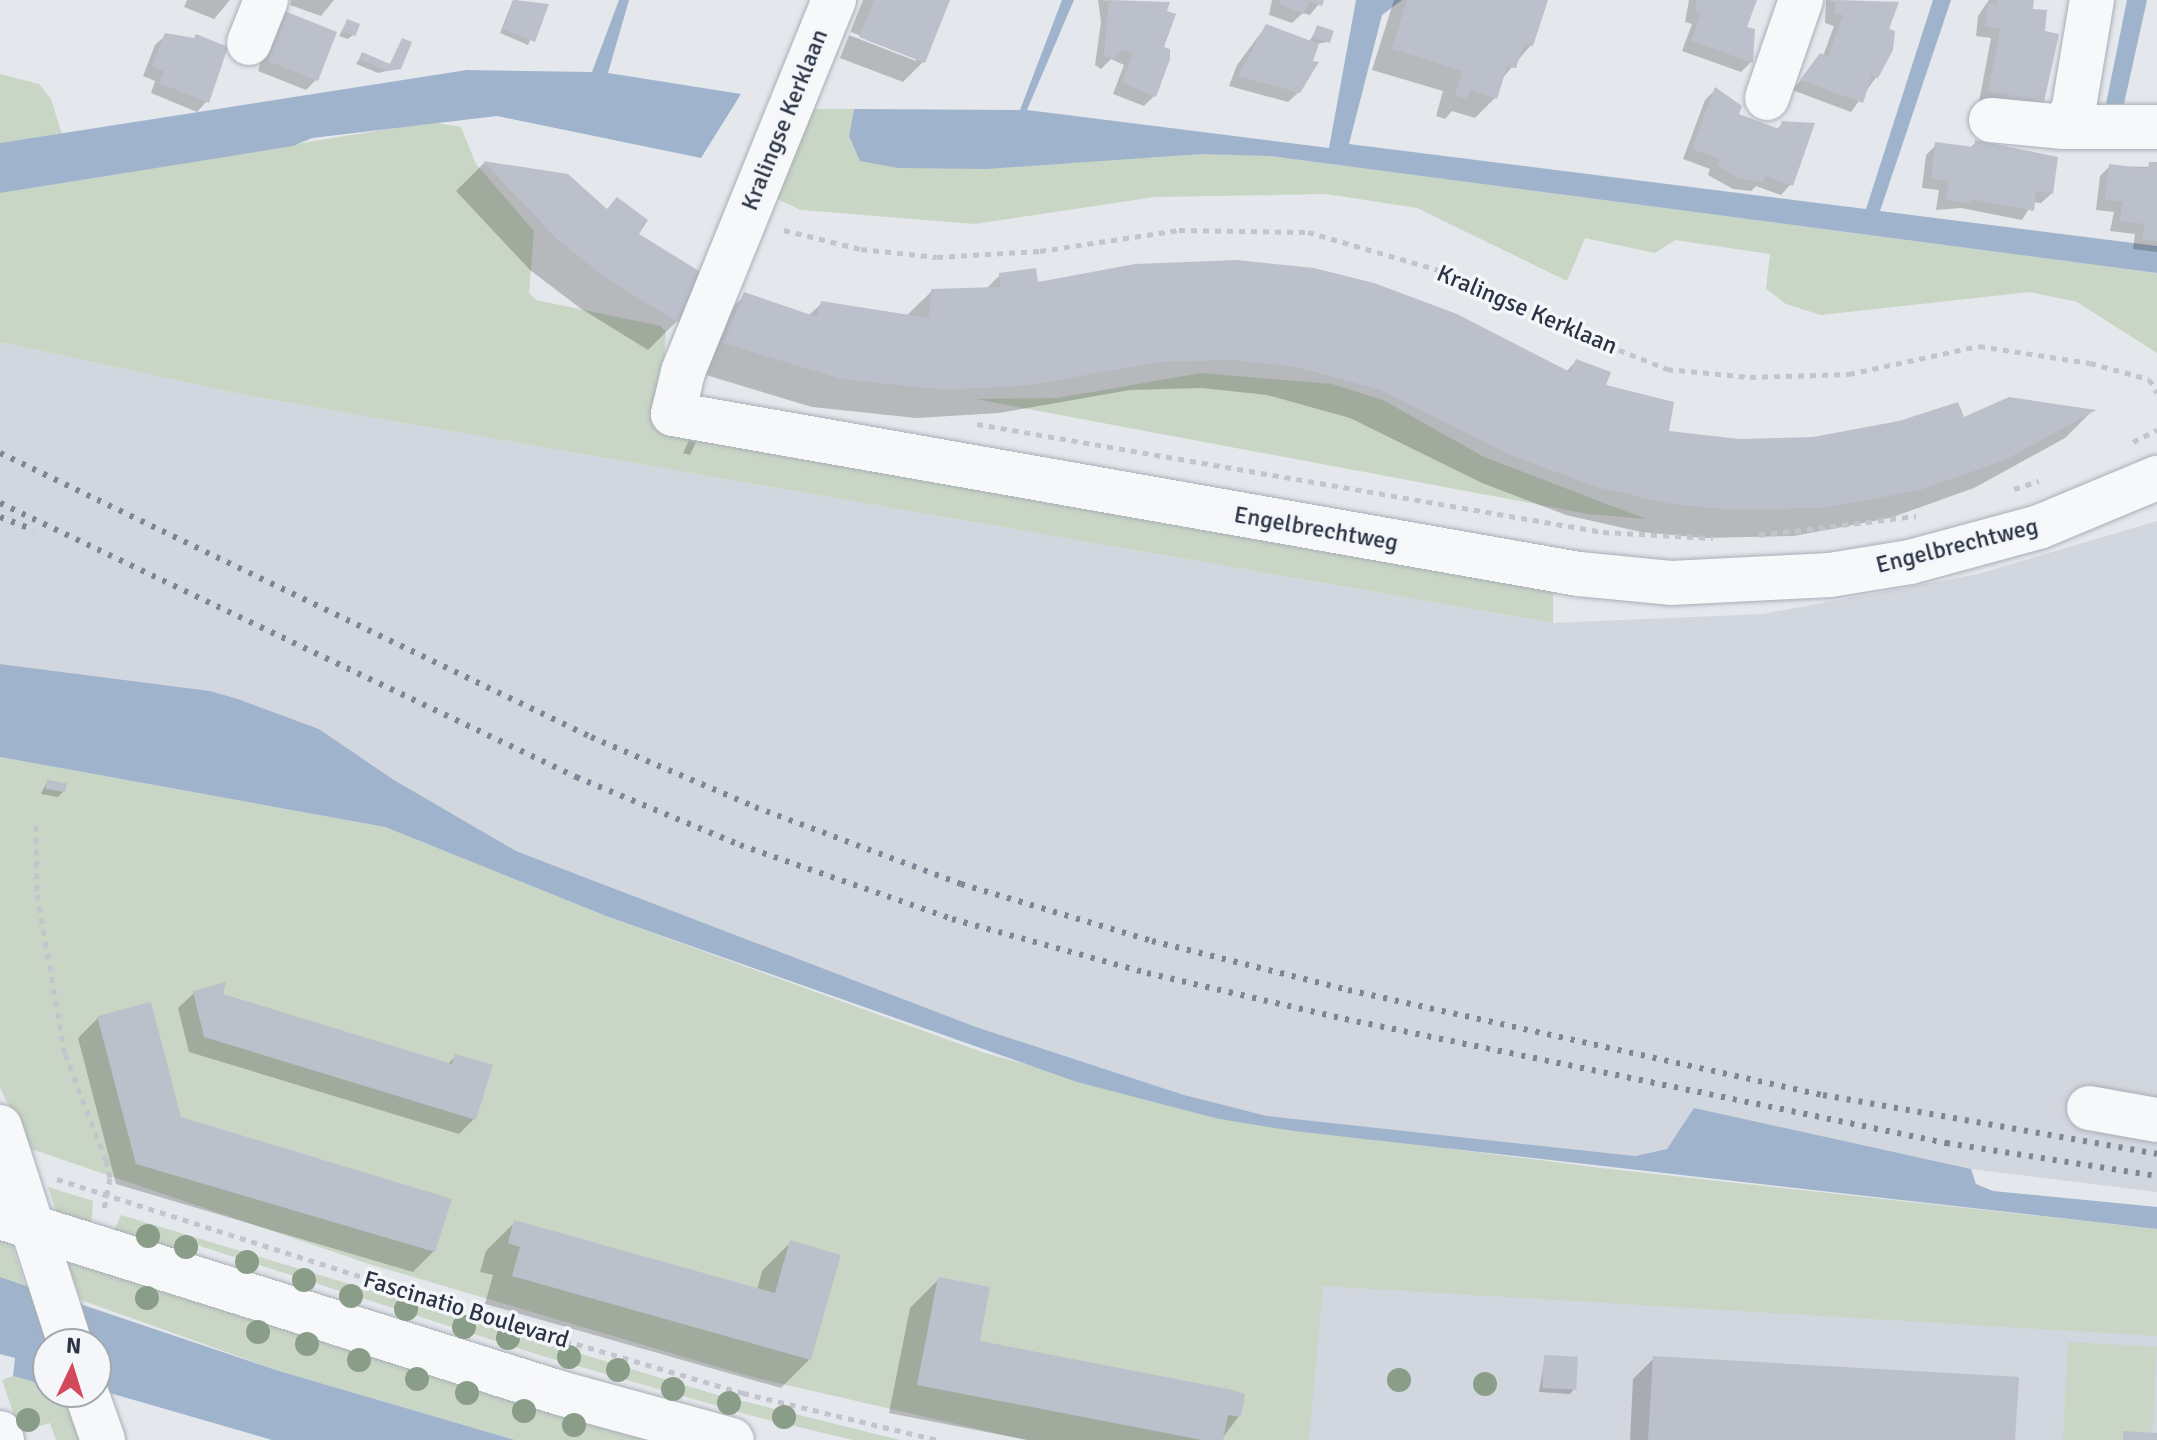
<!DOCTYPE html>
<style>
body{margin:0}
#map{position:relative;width:2157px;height:1440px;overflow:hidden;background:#e4e7ec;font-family:Signika,sans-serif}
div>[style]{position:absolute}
.built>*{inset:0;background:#d2d6de}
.green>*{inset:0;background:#c9d6c5;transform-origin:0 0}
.water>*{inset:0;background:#9fb4cc}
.shadow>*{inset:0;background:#0003}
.building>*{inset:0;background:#bbc0ca;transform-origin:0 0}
.path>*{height:5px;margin-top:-2.5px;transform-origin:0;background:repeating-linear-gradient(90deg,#c2c5cb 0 6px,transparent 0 12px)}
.roads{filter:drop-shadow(0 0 2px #a9aeb7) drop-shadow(0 0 2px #a9aeb7)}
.minor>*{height:44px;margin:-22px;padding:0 22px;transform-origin:22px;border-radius:22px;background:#f7f8fa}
.rail>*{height:6px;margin-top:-3px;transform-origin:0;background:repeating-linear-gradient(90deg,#7d8696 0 4px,transparent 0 12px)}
.trees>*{width:24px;height:24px;margin:-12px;border-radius:50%;background:#899d89}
span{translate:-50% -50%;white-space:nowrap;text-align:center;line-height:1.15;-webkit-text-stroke:7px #f4f6f9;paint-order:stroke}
.street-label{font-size:24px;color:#2b3445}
.north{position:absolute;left:32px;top:1328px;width:80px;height:80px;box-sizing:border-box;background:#f4f6f9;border:2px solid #a4a8b1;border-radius:50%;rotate:4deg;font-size:22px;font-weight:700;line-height:32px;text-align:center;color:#2b3445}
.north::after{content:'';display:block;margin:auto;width:28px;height:36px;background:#d1495b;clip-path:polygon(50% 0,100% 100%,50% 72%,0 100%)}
</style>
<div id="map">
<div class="built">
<div style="clip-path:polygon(0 342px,249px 396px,1553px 623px,1763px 614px,1978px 574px,2157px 521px,2157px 1192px,1971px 1169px,1694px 1109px,1667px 1149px,1635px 1156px,1267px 1116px,1184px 1095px,976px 1027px,516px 851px,394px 780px,319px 729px,238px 699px,210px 691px,0 664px)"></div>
<div style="clip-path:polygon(1309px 1273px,2157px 1329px,2157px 1440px,1290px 1440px)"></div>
</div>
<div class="green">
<div style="clip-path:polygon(0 74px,39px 84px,51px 99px,62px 134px,0 143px)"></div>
<div style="clip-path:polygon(810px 109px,854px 109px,849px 136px,1270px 156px,2157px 273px,2157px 353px,2077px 302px,2030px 292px,1821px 315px,1786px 304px,1766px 289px,1770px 254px,1675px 240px,1655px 253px,1585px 238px,1567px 281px,1417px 208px,1326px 194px,1155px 197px,975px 224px,801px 210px,775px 198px)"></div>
<div style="clip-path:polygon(430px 122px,461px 127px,476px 164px,534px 231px,529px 293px,536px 300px,661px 326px,666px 332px,662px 391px,1534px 548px,1553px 594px,1553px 623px,249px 396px,0 342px,0 193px)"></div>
<div style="clip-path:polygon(1201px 373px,1332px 384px,1383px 400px,1484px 457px,1646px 519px,1588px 514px,975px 399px,1058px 398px)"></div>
<div style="clip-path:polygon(0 757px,385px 827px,606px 916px,982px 1052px,1219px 1119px,1601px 1168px,2157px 1229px,2157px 1336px,1323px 1286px,1309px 1440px,1026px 1440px,752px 1377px,369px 1264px,31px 1149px,0 1088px)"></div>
<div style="clip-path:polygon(48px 1187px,93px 1201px,91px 1228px,57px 1214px)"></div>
<div style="clip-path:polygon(121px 1215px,714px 1394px,900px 1440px,853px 1440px,753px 1416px,542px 1356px,194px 1244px,189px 1258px,112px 1235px)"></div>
<div style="clip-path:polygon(0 1236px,10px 1238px,25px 1285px,0 1277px)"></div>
<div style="clip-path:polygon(67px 1262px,278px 1325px,660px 1440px,515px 1440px,279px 1371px,81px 1300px)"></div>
<div style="left:2068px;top:1342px;width:89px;height:98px;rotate:3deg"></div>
<div style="clip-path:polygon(13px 1376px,48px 1386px,48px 1392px,63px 1392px,79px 1440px,56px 1440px,50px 1423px,20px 1432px,2px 1380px)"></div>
</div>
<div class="water">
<div style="clip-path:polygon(619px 0,629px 0,608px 73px,741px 94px,701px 158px,497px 116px,312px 138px,293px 146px,0 193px,0 143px,467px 70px,592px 72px)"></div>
<div style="clip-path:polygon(1062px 0,1074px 0,1027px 110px,1329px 148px,1356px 0,1402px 0,1382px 15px,1349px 144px,1866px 209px,1933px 0,1951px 0,1880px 211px,2157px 246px,2157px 273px,1270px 156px,1201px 154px,986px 169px,899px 168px,860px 161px,849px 136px,854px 109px,1020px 110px)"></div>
<div style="clip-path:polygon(2127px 0,2147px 0,2124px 104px,2106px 104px)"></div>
<div style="clip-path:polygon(0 664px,210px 691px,238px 699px,319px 729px,394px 780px,516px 851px,976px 1027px,1184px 1095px,1267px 1116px,1635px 1156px,1667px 1149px,1694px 1108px,1971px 1169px,1976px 1184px,1993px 1191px,2157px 1207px,2157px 1229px,1294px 1131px,1219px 1119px,1077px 1082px,606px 916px,385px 827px,0 757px)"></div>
<div style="clip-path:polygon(0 1277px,279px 1371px,515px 1440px,272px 1440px,96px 1389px,96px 1344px,48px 1344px,48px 1386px,13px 1376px,15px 1358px,0 1354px)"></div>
</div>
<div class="shadow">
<div style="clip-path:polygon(187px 0,230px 0,214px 19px,184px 7px)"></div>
<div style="clip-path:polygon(291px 0,334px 0,321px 16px,290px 5px)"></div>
<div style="clip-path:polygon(513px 0,547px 5px,528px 45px,500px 33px)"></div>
<div style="clip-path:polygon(evenodd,863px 0,948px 0,923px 62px,903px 82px,840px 58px,863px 0,851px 32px,916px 57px,916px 61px,849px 35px,851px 32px)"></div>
<div style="clip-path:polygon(1098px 0,1168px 3px,1154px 96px,1144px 106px,1113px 94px,1124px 65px,1111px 59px,1101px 69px,1095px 65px,1101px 22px)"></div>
<div style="clip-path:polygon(1272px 0,1322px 0,1310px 15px,1303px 13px,1292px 23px,1269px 15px)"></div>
<div style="clip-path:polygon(1394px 0,1541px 0,1531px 45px,1500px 81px,1495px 98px,1475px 118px,1452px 111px,1445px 119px,1436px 116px,1443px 91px,1372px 70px)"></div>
<div style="clip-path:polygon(1689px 0,1755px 0,1745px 28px,1751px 62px,1741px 72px,1682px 51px,1692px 24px,1685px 22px)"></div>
<div style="clip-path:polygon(1826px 0,1896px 3px,1877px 76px,1851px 112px,1792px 90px,1823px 56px,1834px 26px,1825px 23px)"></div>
<div style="clip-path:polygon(1989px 0,2032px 0,2040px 115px,1979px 102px,1991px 38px,1976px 36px,1978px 16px)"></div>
<div style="clip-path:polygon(347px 21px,353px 35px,348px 39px,339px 36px)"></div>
<div style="clip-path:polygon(271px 26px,316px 80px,306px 90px,258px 71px)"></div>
<div style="clip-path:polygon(1266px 26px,1309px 42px,1318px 27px,1327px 42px,1317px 44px,1299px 92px,1288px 102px,1229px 86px,1237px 65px)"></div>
<div style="clip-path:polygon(166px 35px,192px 40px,207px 101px,197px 112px,151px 93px,155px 81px,143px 76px,155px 45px)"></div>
<div style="clip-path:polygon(402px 40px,399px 68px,378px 73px,356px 64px,362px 55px,389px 66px)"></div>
<div style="clip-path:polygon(1715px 90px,1736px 116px,1776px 130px,1783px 123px,1791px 184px,1781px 195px,1756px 186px,1751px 191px,1733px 189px,1708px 175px,1710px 169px,1683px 159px,1705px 100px)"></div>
<div style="clip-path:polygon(1976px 142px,2052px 193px,2041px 203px,2033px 202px,2022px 220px,1961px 208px,1936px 210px,1939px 190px,1922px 188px,1926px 155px,1936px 145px,1970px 148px)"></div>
<div style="clip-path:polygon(484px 163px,567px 176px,636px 234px,677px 321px,648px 350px,580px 308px,530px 270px,456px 191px)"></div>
<div style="clip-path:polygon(2110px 166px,2157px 167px,2157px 252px,2133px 249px,2135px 234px,2110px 231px,2114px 212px,2096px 210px,2100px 176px)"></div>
<div style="clip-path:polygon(1000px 275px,1566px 372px,1576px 361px,1666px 432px,1739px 441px,1814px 439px,1963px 420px,2092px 411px,2065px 438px,1974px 488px,1890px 518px,1794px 536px,1704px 538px,1641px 532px,1566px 515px,1482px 483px,1350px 418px,1267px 395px,1202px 388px,1130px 390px,999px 413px,916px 418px,812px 407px,696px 372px,716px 324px,745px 295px,808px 316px,822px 303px,906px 316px,932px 291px,985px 290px)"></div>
<div style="clip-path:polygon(689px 440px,696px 442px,690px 455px,683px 453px)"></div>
<div style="clip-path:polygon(47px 782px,63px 792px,58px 797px,41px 794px)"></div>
<div style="clip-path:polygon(194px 993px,220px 996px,447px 1065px,456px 1056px,475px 1118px,459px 1134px,189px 1052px,178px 1008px)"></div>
<div style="clip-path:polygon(98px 1018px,179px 1118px,434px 1251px,413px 1272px,116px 1184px,78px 1038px)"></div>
<div style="clip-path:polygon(515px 1222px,757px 1290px,762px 1271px,791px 1242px,810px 1359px,781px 1388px,485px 1304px,493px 1275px,480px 1272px,486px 1251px)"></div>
<div style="clip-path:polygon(939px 1279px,977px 1342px,1239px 1416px,1221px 1440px,1027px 1440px,889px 1413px,910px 1308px)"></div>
<div style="clip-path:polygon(1545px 1357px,1574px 1389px,1570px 1394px,1539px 1392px)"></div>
<div style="clip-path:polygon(1654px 1358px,2013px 1440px,1630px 1440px,1633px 1379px)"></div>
</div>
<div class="building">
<div style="clip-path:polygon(514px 0,549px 4px,535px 42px,503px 29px)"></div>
<div style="clip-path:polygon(874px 0,950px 0,925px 63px,859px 37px)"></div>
<div style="clip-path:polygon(1109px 0,1170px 2px,1167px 11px,1176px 14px,1164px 47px,1170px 49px,1170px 59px,1156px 97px,1122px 83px,1133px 54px,1122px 50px,1113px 60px,1104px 55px)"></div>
<div style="clip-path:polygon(1280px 0,1324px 0,1322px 6px,1309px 1px,1304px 14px,1279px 4px)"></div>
<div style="clip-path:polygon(1407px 0,1548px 0,1533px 46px,1524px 44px,1516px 68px,1507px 67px,1497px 99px,1470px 90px,1467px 99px,1455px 95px,1462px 71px,1392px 49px)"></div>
<div style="clip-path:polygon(1696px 0,1757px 0,1747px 27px,1755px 29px,1753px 63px,1691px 41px,1701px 14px,1695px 12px)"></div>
<div style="clip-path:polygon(1835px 0,1899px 2px,1889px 29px,1895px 31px,1893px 50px,1878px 78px,1872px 75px,1863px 103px,1800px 80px,1820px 53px,1828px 56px,1843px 15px,1835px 13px)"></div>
<div style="clip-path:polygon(1997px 0,2034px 0,2033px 9px,2047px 10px,2045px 31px,2059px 34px,2041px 116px,2005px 112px,2008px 94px,1988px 92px,2000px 28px,1985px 27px,1988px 3px,1997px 4px)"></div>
<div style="clip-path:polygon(287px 12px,337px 32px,318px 81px,268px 61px,273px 47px,268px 45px,281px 13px)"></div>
<div style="left:347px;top:19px;width:14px;height:13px;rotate:21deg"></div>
<div style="clip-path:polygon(1266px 24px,1319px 44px,1313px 61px,1319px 62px,1300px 93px,1238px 76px)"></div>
<div style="left:1317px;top:25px;width:18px;height:13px;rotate:19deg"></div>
<div style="clip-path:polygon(165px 33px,194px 38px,196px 34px,228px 47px,209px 103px,159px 83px,164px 71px,152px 66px)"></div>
<div style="clip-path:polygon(402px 38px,412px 42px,401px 69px,388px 71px,359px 59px,362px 52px,390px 64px)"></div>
<div style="clip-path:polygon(1715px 87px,1742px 106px,1739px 114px,1779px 129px,1782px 121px,1815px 123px,1793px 186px,1766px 176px,1763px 182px,1738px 178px,1717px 165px,1719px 159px,1692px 149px)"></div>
<div style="clip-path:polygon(1975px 140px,2058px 157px,2053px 194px,2036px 191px,2034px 211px,1971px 199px,1970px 203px,1945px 200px,1949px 181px,1931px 178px,1935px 142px,1974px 147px)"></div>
<div style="clip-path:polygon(483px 161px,568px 174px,607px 209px,617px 197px,648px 220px,639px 234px,704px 274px,679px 323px,609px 280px,559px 241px)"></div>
<div style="clip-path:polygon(2149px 162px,2157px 162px,2157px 241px,2142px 240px,2144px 224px,2120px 221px,2123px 202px,2105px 200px,2109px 164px,2148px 169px)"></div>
<div style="clip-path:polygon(1237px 260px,1314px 268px,1374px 283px,1457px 314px,1570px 372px,1576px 359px,1611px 372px,1606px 385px,1674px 402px,1669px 431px,1739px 439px,1813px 437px,1899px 421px,1958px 402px,1964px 417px,2009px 397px,2096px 410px,2005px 460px,1920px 490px,1824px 508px,1734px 510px,1671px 504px,1596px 487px,1511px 455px,1380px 390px,1297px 367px,1232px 360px,1161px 362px,1029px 385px,946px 390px,841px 379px,723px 343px,744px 292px,817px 317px,821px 301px,929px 318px,931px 289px,1000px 287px,999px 273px,1036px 268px,1038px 282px,1135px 264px)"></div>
<div style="left:47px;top:780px;width:20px;height:9px;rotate:9deg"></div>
<div style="clip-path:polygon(226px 982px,223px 994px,452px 1064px,455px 1054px,493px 1065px,476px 1120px,204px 1037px,193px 991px)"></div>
<div style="clip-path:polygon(151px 1002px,181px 1117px,452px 1199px,435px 1252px,136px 1164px,97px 1016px)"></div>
<div style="clip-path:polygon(514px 1220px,775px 1293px,790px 1240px,841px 1255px,811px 1360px,512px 1276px,520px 1247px,508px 1243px)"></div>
<div style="clip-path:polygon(938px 1277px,990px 1287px,980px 1341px,1233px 1390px,1245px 1394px,1241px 1417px,1228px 1415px,1223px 1440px,1202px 1440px,917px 1385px)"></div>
<div style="left:1544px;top:1355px;width:34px;height:33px;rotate:3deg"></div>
<div style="clip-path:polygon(1653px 1356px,2019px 1377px,2015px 1440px,1648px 1440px)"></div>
<div style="clip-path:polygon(2123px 1431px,2157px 1433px,2157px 1440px,2123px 1440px)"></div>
</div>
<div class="path">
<div style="left:784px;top:230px;width:79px;rotate:13.9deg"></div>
<div style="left:861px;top:249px;width:76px;rotate:6deg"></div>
<div style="left:937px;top:257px;width:103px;rotate:-3.3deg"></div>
<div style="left:1040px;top:251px;width:141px;rotate:-8.6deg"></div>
<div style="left:1179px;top:230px;width:129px;rotate:0.9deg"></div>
<div style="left:1308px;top:232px;width:157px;rotate:16.2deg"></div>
<div style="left:1459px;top:276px;width:104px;rotate:26.8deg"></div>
<div style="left:1552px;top:323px;width:124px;rotate:21.8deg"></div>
<div style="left:1667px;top:369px;width:83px;rotate:5.5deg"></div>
<div style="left:1750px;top:377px;width:99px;rotate:-1.7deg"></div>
<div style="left:1849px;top:374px;width:133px;rotate:-12.2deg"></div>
<div style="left:1979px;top:346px;width:112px;rotate:8.7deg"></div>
<div style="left:2090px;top:363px;width:61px;rotate:15.2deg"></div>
<div style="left:2149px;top:379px;width:16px;rotate:60deg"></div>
<div style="left:977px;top:424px;width:635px;rotate:9.79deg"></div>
<div style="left:1603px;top:532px;width:110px;rotate:3.1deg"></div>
<div style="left:2133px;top:442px;width:27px;rotate:-27deg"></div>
<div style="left:2014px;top:489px;width:26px;rotate:-18deg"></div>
<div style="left:1759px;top:535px;width:158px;rotate:-6.9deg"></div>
<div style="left:36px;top:825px;width:69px;rotate:89.2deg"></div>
<div style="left:37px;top:894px;width:162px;rotate:80.1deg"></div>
<div style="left:65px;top:1054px;width:114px;rotate:68.9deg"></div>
<div style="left:106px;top:1160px;width:18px;rotate:77deg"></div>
<div style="left:110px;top:1178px;width:31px;rotate:101deg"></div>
<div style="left:57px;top:1179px;width:485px;rotate:17.8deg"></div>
<div style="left:519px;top:1327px;width:234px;rotate:16.4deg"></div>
<div style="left:743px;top:1393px;width:200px;rotate:13.6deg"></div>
</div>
<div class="roads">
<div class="minor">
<div style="left:834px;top:0;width:401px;rotate:112.1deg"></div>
<div style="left:683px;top:372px;width:43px;rotate:103.4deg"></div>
<div style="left:673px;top:414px;width:920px;rotate:10.02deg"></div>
<div style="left:1579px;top:574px;width:92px;rotate:5.6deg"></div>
<div style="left:1671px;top:583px;width:159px;rotate:-2.9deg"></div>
<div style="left:1830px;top:575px;width:81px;rotate:-9.2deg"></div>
<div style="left:1910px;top:562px;width:134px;rotate:-15.2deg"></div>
<div style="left:2039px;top:527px;width:128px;rotate:-22.6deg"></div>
<div style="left:249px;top:43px;width:46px;rotate:-68.4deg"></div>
<div style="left:1767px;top:98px;width:104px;rotate:-70.9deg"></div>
<div style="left:1991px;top:120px;width:73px;rotate:5.5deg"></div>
<div style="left:2064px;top:127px;width:22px;rotate:-63deg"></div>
<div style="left:2074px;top:107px;width:109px;rotate:-80.5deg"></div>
<div style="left:2064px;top:127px;width:93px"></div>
<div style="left:2089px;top:1108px;width:69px;rotate:10deg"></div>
<div style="left:0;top:1127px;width:228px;rotate:72.1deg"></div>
<div style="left:0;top:1217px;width:587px;rotate:17.45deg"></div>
<div style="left:560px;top:1393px;width:178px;rotate:15.3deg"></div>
<div style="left:86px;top:1392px;width:51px;rotate:70.5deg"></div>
<div style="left:0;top:1433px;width:7px;rotate:74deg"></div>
</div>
</div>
<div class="rail">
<div style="left:0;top:453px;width:656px;rotate:25.67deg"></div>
<div style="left:591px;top:737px;width:178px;rotate:23.1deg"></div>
<div style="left:755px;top:807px;width:220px;rotate:20.5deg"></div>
<div style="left:961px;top:884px;width:199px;rotate:16.6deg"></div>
<div style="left:1152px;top:941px;width:202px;rotate:14deg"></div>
<div style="left:1348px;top:990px;width:486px;rotate:12.5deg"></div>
<div style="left:1823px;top:1095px;width:339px;rotate:10deg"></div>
<div style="left:0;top:503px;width:638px;rotate:25.44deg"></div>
<div style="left:576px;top:777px;width:178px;rotate:22.5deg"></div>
<div style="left:740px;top:845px;width:225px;rotate:19.2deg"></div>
<div style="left:952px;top:919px;width:202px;rotate:15.5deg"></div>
<div style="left:1147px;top:973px;width:203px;rotate:13.1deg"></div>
<div style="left:1345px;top:1019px;width:614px;rotate:11.66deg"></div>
<div style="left:1946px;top:1143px;width:214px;rotate:8.9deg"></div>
<div style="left:0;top:517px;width:36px;rotate:21deg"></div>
</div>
<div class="trees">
<div style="left:148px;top:1236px"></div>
<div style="left:186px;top:1247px"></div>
<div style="left:247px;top:1262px"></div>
<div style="left:304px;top:1280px"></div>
<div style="left:351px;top:1296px"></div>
<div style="left:147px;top:1298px"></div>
<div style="left:406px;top:1309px"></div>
<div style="left:464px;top:1327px"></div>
<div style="left:258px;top:1332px"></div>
<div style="left:508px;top:1338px"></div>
<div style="left:307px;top:1344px"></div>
<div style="left:569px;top:1357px"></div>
<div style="left:359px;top:1360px"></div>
<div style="left:618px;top:1370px"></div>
<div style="left:417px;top:1379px"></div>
<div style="left:1399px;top:1380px"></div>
<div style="left:1485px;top:1384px"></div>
<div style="left:673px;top:1389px"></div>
<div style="left:467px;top:1393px"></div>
<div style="left:729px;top:1403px"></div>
<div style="left:524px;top:1411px"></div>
<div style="left:784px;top:1417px"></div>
<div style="left:28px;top:1420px"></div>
<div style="left:574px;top:1425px"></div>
</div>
<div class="street-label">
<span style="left:785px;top:120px;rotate:-68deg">Kralingse Kerklaan</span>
<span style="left:1527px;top:310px;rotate:23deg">Kralingse Kerklaan</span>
<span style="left:1316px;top:529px;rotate:10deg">Engelbrechtweg</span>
<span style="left:1957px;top:546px;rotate:-14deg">Engelbrechtweg</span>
<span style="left:466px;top:1310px;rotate:17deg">Fascinatio Boulevard</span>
</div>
<div class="north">N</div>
</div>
